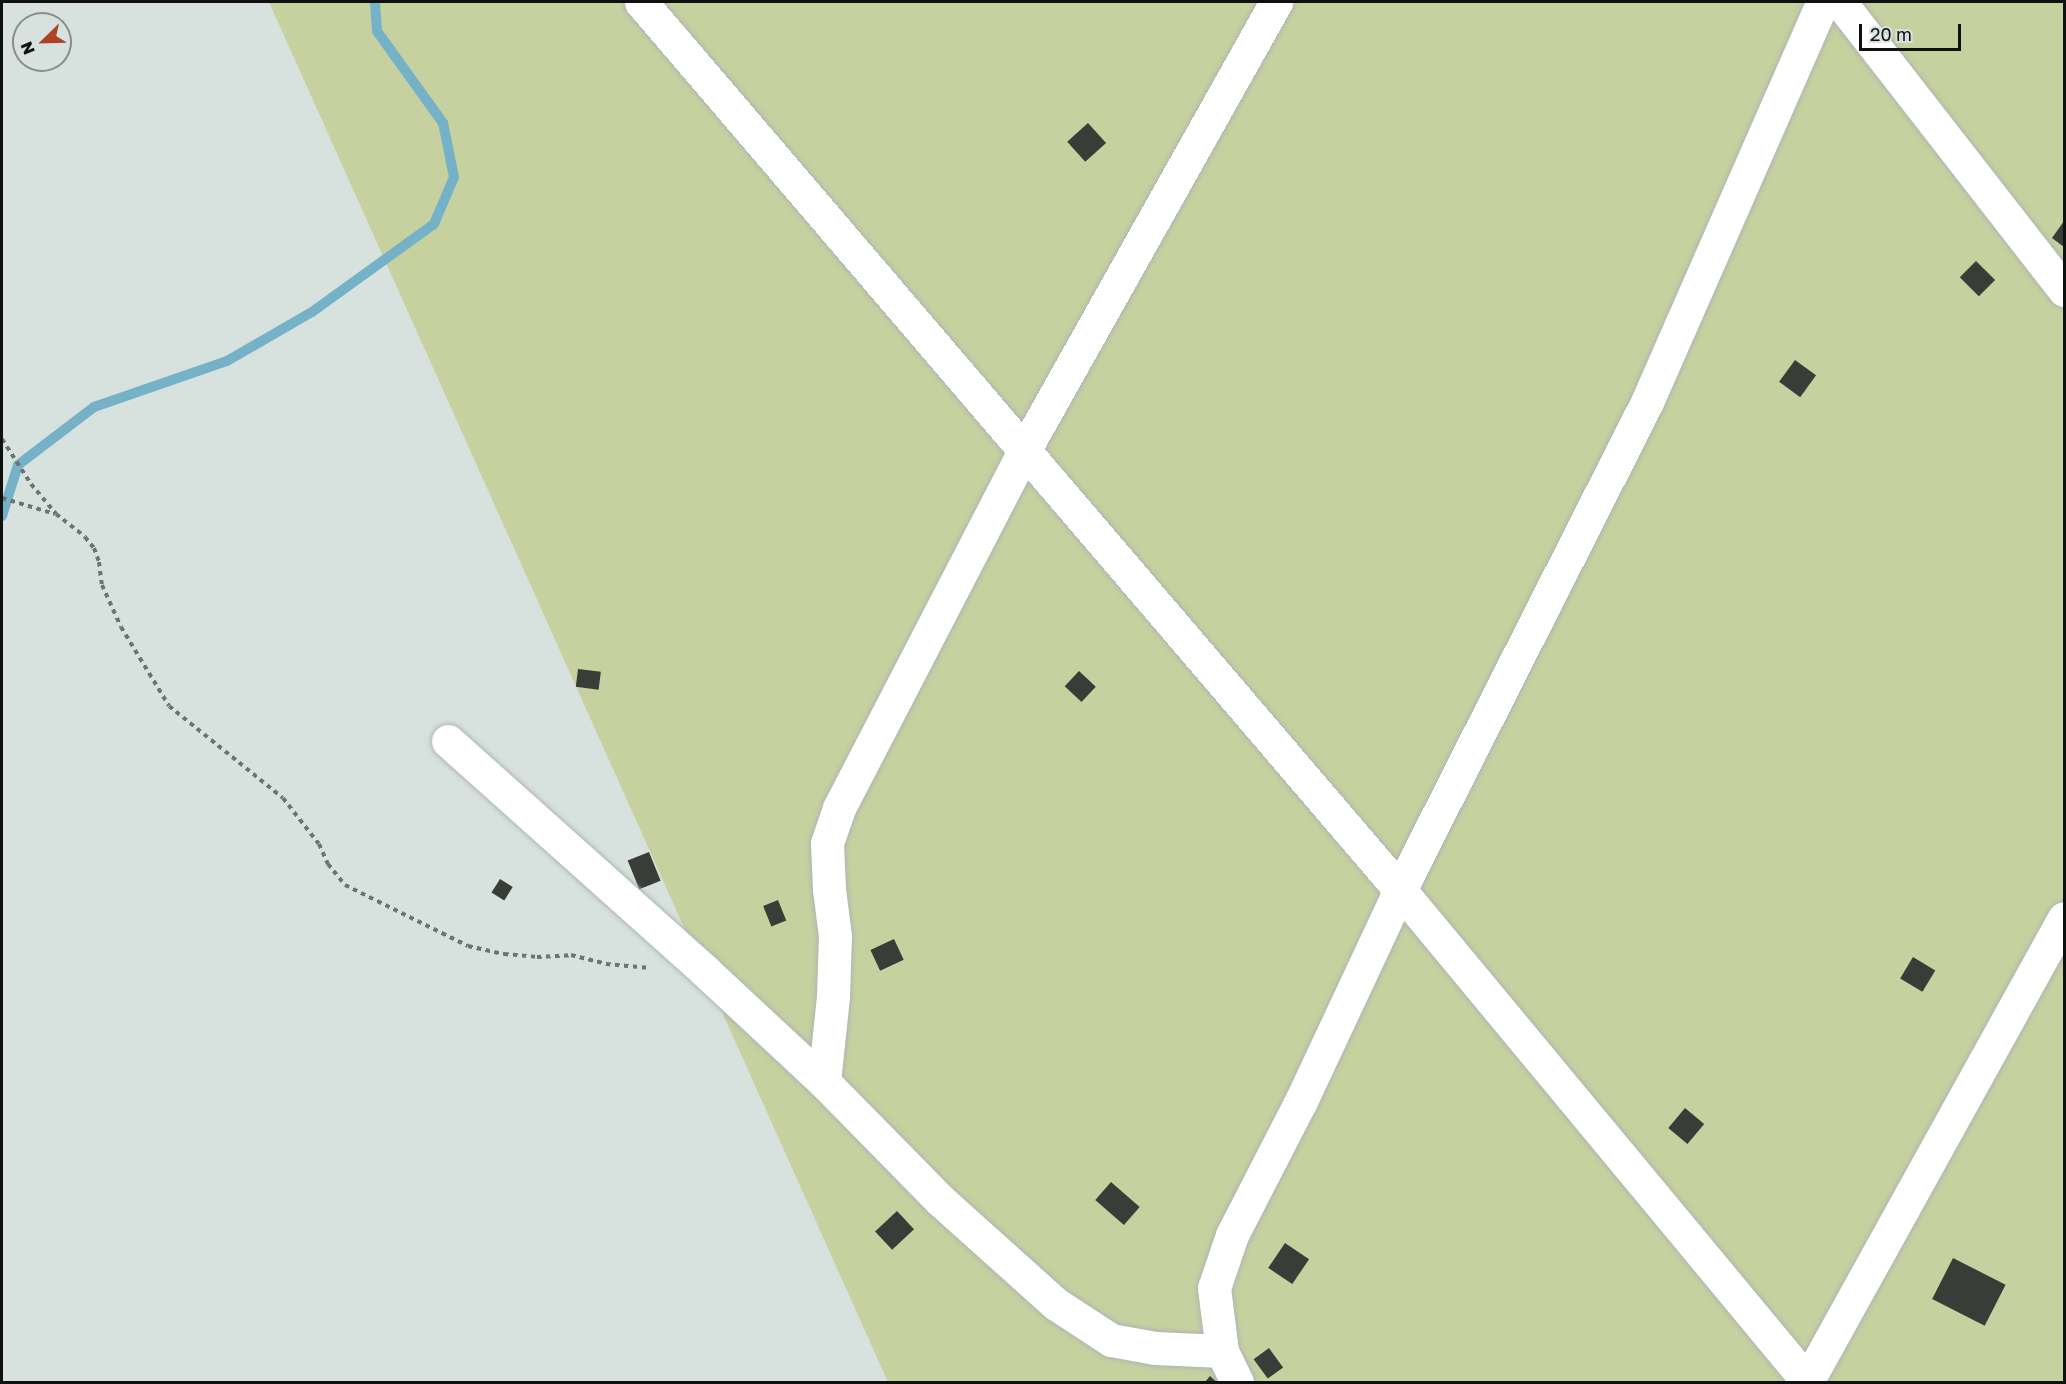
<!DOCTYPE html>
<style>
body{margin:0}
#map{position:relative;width:2066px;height:1384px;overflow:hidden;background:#d7e1dd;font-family:"Golos Text",sans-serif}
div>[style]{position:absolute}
.green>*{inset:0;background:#c7d09f}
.stream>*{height:10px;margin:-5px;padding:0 5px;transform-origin:5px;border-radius:5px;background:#75b2c7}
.building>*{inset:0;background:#383d37;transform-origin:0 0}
.path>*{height:4px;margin-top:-2px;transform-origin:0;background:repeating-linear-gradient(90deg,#6d7371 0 4.5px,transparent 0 9px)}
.roads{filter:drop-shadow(0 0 2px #acb6b2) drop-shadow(0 0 2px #acb6b2)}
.minor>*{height:33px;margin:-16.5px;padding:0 16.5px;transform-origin:16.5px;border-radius:16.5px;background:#fff}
span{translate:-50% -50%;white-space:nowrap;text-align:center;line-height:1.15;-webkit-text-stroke:6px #d7e1dd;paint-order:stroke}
.frame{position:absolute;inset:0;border:3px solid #0e1110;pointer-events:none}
.north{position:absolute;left:12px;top:12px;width:60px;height:60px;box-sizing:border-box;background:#d7e1dd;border:2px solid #878e8b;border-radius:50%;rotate:247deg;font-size:16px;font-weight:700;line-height:24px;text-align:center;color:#0e1110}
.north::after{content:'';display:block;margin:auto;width:21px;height:27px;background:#ad4426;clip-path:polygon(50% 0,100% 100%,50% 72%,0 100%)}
.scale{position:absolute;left:1859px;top:24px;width:102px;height:27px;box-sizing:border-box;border:3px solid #0e1110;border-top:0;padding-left:8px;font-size:18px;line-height:21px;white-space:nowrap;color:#0e1110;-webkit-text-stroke:4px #d7e1dd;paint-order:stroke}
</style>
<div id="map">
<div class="green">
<div style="clip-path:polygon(269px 2px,2064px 2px,2064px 1382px,888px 1382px)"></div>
</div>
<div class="stream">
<div style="left:2px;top:516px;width:53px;rotate:-72.6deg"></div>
<div style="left:18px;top:465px;width:96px;rotate:-37.3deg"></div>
<div style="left:94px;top:407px;width:141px;rotate:-19.1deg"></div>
<div style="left:227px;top:361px;width:98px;rotate:-30deg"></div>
<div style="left:312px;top:312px;width:150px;rotate:-35.8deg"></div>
<div style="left:434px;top:224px;width:51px;rotate:-66.9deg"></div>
<div style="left:454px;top:177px;width:55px;rotate:-101.5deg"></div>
<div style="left:443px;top:123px;width:113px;rotate:-125.7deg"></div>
<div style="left:377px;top:31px;width:29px;rotate:-94deg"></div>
</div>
<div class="building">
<div style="left:1088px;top:123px;width:27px;height:28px;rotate:48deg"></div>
<div style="clip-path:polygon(2064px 221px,2064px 247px,2052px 238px)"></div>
<div style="left:1976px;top:261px;width:27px;height:23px;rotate:45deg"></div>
<div style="left:1795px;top:360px;width:26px;height:27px;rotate:36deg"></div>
<div style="left:578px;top:669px;width:23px;height:18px;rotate:7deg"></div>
<div style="left:1079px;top:671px;width:23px;height:21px;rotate:43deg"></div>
<div style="left:649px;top:852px;width:31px;height:23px;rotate:68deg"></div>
<div style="left:500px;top:879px;width:15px;height:16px;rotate:32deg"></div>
<div style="left:778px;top:900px;width:22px;height:16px;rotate:68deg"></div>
<div style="left:894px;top:939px;width:23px;height:26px;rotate:65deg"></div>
<div style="left:1913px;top:957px;width:26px;height:25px;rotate:31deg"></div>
<div style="left:1685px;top:1108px;width:25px;height:26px;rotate:40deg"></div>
<div style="left:1111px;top:1182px;width:38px;height:24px;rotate:41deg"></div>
<div style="left:897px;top:1211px;width:25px;height:30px;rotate:47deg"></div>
<div style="left:1285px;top:1243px;width:29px;height:30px;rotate:34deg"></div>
<div style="left:1953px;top:1258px;width:59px;height:46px;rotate:27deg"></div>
<div style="left:1269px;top:1348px;width:24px;height:19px;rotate:54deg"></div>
<div style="clip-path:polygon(1210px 1376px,1217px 1382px,1205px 1382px)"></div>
</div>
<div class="path">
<div style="left:2px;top:439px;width:54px;rotate:57.2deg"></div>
<div style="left:31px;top:484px;width:39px;rotate:50deg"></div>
<div style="left:56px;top:514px;width:37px;rotate:38deg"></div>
<div style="left:85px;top:537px;width:14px;rotate:51deg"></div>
<div style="left:94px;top:548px;width:15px;rotate:70deg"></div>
<div style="left:99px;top:562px;width:23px;rotate:83deg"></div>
<div style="left:102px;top:585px;width:46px;rotate:65.7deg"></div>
<div style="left:121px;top:627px;width:92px;rotate:58.7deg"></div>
<div style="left:169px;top:706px;width:146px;rotate:38.9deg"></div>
<div style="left:283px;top:798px;width:58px;rotate:52deg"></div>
<div style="left:319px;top:844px;width:22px;rotate:66deg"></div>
<div style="left:328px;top:864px;width:27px;rotate:51deg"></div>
<div style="left:345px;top:885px;width:137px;rotate:26.4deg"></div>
<div style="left:468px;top:946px;width:37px;rotate:13deg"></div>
<div style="left:504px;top:954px;width:33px;rotate:5deg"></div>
<div style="left:537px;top:957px;width:34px;rotate:-3deg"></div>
<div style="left:571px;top:955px;width:36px;rotate:14deg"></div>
<div style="left:606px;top:964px;width:44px;rotate:5.2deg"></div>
<div style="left:2px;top:498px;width:55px;rotate:16.8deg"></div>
</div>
<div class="roads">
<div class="minor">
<div style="left:641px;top:2px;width:1168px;rotate:49.48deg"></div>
<div style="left:1400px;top:890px;width:639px;rotate:50.33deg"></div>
<div style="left:1840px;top:2px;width:365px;rotate:52.1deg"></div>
<div style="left:448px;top:741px;width:345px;rotate:41.8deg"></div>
<div style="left:705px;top:971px;width:163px;rotate:43deg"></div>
<div style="left:824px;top:1082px;width:165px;rotate:45.5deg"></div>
<div style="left:940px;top:1200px;width:156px;rotate:41.9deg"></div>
<div style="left:1056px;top:1304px;width:66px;rotate:33.2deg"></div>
<div style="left:1111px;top:1340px;width:45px;rotate:10.3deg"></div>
<div style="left:1155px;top:1348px;width:67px;rotate:2.6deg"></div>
<div style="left:824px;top:1082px;width:86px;rotate:-84deg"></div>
<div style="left:833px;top:996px;width:60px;rotate:-88.1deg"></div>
<div style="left:835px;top:936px;width:47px;rotate:-97.3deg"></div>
<div style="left:829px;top:889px;width:46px;rotate:-92.5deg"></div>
<div style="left:827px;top:843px;width:37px;rotate:-71deg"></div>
<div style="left:839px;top:808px;width:404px;rotate:-62.6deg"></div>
<div style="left:1025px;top:449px;width:513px;rotate:-60.68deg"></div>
<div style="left:1237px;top:1382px;width:34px;rotate:-116deg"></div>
<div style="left:1222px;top:1351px;width:64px;rotate:-97.2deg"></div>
<div style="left:1214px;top:1288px;width:56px;rotate:-71.2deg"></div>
<div style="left:1232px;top:1235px;width:151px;rotate:-62.8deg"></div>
<div style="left:1301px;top:1101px;width:233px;rotate:-64.9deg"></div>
<div style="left:1400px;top:890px;width:547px;rotate:-63.15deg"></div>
<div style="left:1647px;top:402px;width:437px;rotate:-66.3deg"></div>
<div style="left:1807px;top:1382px;width:530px;rotate:-61.02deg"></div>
</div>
</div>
<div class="frame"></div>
<div class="north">N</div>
<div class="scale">20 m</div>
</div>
